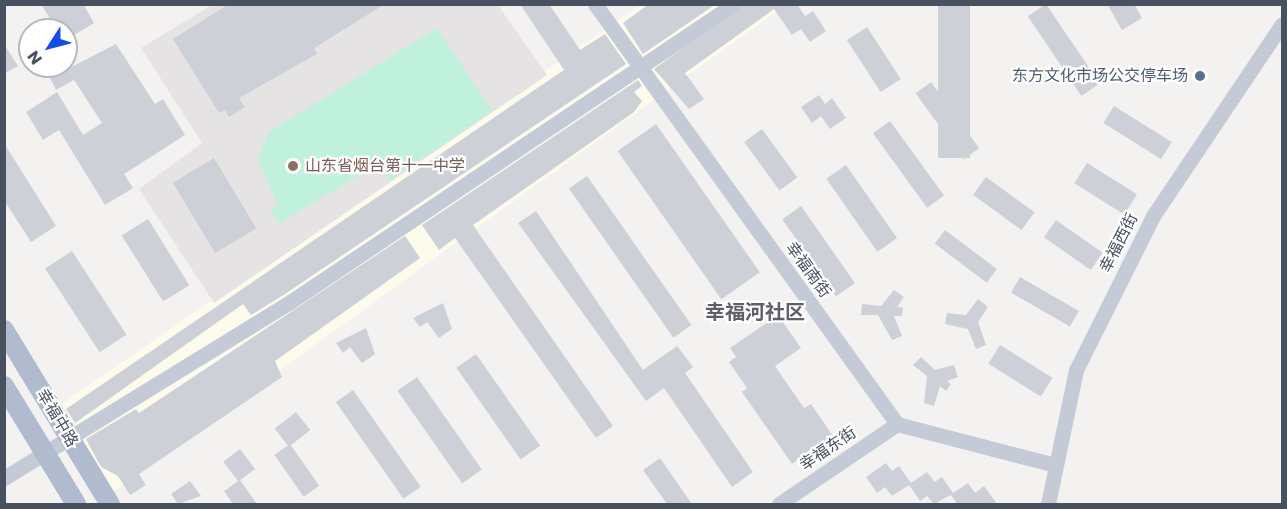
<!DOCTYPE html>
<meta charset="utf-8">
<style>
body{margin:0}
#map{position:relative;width:1287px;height:509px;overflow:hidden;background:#f4f2f1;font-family:Poppins,"Noto Sans SC",sans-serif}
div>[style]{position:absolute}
.commercial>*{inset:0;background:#fdfbec}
.education>*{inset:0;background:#e5e3e3}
.green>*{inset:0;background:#c0f1dc}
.building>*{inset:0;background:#cdd0d7;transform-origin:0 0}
.minor>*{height:15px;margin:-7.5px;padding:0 7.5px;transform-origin:7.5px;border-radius:7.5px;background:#c5cbd6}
.major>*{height:20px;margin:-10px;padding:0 10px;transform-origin:10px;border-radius:10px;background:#b1bbd0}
.dots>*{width:16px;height:16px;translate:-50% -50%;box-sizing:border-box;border:3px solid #fff;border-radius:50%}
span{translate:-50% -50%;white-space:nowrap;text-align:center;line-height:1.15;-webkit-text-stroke:4.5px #fff;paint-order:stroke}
.service-label{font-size:16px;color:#4e5e75}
.right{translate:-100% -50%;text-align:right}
.education-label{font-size:16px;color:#785e54}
.left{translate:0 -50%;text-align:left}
.street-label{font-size:16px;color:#485160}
.quarter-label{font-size:20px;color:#5e6067;font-weight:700}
.frame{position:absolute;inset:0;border:6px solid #485160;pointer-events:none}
.north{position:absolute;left:18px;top:18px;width:60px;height:60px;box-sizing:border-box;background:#fff;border:2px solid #b6b9bf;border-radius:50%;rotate:234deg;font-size:16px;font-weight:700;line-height:24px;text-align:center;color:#485160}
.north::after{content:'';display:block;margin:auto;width:21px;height:27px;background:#144ceb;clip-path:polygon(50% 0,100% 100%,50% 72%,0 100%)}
</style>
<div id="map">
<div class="commercial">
<div style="clip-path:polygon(641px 5px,785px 5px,113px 491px,60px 405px)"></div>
</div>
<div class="education">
<div style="clip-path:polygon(212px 5px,498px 5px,547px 75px,214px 303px,139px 189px,202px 143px,141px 48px)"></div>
</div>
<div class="green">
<div style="clip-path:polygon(437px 28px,492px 111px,389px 181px,376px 165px,279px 223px,271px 210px,278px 204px,258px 160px,269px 132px)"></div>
</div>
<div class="building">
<div style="clip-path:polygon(41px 4px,83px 4px,94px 23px,66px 40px,66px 30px,57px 30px)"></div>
<div style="clip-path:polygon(229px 4px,385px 4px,314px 48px,317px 54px,239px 98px,245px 107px,229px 117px,225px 110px,219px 113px,173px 39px)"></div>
<div style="clip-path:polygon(520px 4px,549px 4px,580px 50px,605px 34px,626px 64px,285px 294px,251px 315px,243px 304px,75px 423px,66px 409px,564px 70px)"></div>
<div style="clip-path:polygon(649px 4px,716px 4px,643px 54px,623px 23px)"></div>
<div style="clip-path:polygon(744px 4px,797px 4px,805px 16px,813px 11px,826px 31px,810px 42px,801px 29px,792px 35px,774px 9px,685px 73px,704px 99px,689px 109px,654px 69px)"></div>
<div style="left:938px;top:4px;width:32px;height:154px"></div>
<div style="left:1046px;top:4px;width:96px;height:22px;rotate:56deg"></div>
<div style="clip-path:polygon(1107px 4px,1134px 4px,1142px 18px,1122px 30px)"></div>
<div style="left:867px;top:27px;width:62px;height:24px;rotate:57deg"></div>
<div style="clip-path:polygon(4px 44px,18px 66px,4px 74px)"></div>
<div style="clip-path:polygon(116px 44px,155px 104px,163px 99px,185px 135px,124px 174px,133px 188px,105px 205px,59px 130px,43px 140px,26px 112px,57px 92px,83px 135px,102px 123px,74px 80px,56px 90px,50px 78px)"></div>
<div style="clip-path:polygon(638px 80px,642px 86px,634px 92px,642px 101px,634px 112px,473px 225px,613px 426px,596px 438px,455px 238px,439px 250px,422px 225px)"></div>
<div style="left:931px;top:82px;width:82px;height:19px;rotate:54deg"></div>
<div style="clip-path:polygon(819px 95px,825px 104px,832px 98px,846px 118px,830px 129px,821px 116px,812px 123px,801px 107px)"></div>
<div style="left:1114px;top:106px;width:68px;height:20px;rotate:32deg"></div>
<div style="left:890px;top:121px;width:92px;height:21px;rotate:54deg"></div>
<div style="left:656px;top:124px;width:181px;height:47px;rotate:55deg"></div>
<div style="left:762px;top:129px;width:60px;height:22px;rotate:54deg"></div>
<div style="clip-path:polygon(4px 143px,56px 226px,31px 242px,4px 200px)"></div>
<div style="left:214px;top:158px;width:82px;height:48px;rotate:59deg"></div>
<div style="left:1087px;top:163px;width:59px;height:24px;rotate:32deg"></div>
<div style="left:846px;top:165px;width:89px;height:24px;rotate:55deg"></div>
<div style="left:587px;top:176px;width:182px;height:22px;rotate:55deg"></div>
<div style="left:986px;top:177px;width:60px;height:22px;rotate:36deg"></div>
<div style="left:801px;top:206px;width:94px;height:23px;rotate:55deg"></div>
<div style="clip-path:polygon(536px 211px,643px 370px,677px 346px,693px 367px,685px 373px,753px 472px,732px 487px,664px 388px,646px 401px,518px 223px)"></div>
<div style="left:148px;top:219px;width:78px;height:31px;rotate:58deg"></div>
<div style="left:1056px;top:220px;width:57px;height:21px;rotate:35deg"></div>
<div style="left:945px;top:230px;width:65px;height:17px;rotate:37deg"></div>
<div style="clip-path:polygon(405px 236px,420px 258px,275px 361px,282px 377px,139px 474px,146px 485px,130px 495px,118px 476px,101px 467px,86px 439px,136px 409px,139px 413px)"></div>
<div style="left:72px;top:251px;width:100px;height:32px;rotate:57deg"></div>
<div style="left:1020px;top:277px;width:68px;height:18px;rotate:30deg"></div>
<div style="clip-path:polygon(894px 290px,904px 297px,897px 307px,903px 308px,902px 316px,894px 316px,902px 336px,892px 340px,878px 315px,861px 315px,862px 304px,881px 306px)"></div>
<div style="clip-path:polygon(978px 299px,988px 307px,978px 322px,986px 345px,976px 349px,968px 329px,945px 324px,947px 313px,966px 315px)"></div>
<div style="clip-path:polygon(443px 303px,452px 329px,439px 338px,427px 322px,420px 327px,413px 318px)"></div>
<div style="clip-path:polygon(778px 315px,801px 348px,775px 366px,804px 408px,811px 404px,833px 436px,792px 464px,742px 392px,747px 388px,729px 362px,736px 357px,730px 348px)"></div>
<div style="clip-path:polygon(366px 328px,375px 354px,362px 363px,350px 347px,343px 353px,336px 343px)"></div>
<div style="left:1000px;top:345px;width:62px;height:22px;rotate:32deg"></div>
<div style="left:476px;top:354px;width:112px;height:24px;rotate:55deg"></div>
<div style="clip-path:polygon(921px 357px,935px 370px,954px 365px,958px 377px,947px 381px,951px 384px,946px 391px,940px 386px,934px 406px,924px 403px,927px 376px,913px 365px)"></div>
<div style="left:417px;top:377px;width:113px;height:24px;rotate:55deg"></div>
<div style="left:353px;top:390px;width:118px;height:21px;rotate:55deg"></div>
<div style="left:296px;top:412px;width:23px;height:27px;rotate:52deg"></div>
<div style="left:290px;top:444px;width:51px;height:19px;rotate:55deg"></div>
<div style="left:240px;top:449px;width:25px;height:21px;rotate:53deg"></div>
<div style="clip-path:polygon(660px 458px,692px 504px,667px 504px,643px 470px)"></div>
<div style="clip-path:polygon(886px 463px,892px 471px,899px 466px,911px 483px,927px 472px,935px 482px,942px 477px,953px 493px,968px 483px,975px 493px,984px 486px,997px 504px,957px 504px,951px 495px,934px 504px,927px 496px,920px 501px,909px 485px,892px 496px,885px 487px,877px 493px,866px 477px)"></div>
<div style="clip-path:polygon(240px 480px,257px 504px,233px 504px,224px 491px)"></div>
<div style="clip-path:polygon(190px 481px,201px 496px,178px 504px,171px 494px)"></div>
</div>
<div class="minor">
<div style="left:595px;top:4px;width:517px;rotate:54.28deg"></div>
<div style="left:897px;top:424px;width:163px;rotate:14.5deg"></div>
<div style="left:4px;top:478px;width:336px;rotate:-31.6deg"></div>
<div style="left:290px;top:302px;width:535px;rotate:-33.87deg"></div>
<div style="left:779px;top:504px;width:143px;rotate:-34.1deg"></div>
<div style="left:1048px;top:504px;width:137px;rotate:-78.2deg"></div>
<div style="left:1076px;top:370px;width:172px;rotate:-63.4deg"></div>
<div style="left:1153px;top:216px;width:231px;rotate:-56.1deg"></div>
</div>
<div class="major">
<div style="left:4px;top:330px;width:204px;rotate:58.7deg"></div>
<div style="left:4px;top:386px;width:138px;rotate:58.6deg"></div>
</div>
<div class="dots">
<div style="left:1200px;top:76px;background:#5c6f8a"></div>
<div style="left:293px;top:166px;background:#8d6e63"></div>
</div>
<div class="service-label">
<span class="right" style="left:1188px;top:76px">东方文化市场公交停车场</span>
</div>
<div class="education-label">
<span class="left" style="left:305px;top:166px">山东省烟台第十一中学</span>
</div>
<div class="street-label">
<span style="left:1119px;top:243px;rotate:-63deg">幸福西街</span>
<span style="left:808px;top:270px;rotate:54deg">幸福南街</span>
<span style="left:57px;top:418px;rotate:59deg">幸福中路</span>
<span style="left:828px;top:449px;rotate:-34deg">幸福东街</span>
</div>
<div class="quarter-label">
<span style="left:755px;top:312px">幸福河社区</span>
</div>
<div class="frame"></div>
<div class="north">N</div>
</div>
